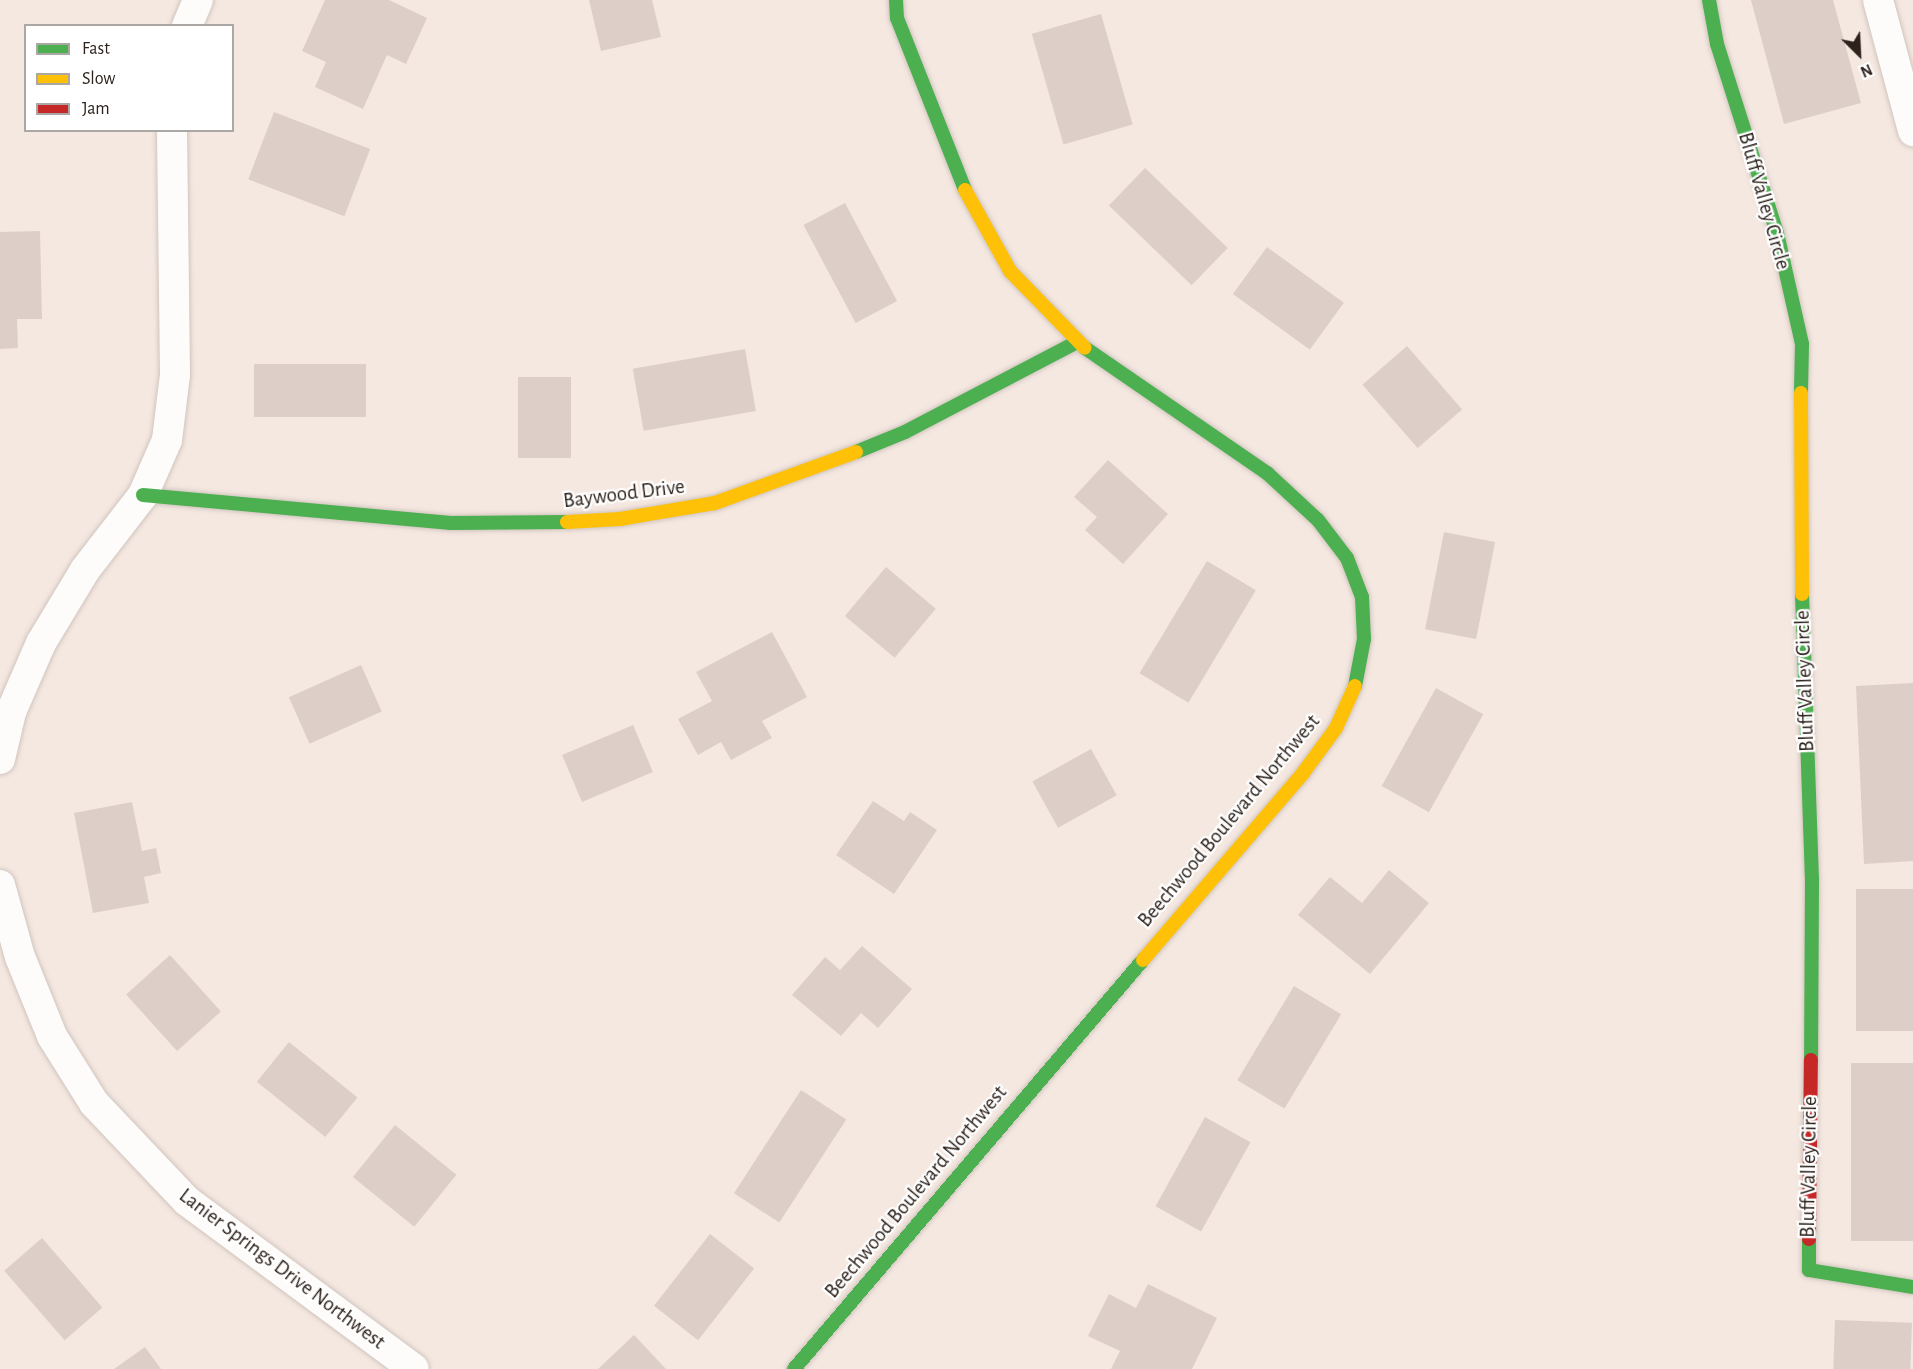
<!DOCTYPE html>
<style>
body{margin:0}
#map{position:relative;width:1913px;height:1369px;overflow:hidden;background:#f5e8e1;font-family:"Alegreya Sans",sans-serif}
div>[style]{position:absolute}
.building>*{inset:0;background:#ddcfc7;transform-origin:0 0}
.roads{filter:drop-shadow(0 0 2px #d0c5bf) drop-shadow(0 0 2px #d0c5bf)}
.street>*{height:30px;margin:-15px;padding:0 15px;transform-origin:15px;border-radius:15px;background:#fefcfa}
.fast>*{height:14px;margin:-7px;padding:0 7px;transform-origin:7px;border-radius:7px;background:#4caf50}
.slow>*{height:14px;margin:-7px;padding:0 7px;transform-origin:7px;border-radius:7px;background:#ffc107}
.jam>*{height:14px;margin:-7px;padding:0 7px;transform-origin:7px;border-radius:7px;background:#c62828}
span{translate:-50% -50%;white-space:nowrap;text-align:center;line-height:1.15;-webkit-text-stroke:4.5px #fff;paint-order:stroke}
.street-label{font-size:21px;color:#2d221c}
.legend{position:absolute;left:24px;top:24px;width:210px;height:108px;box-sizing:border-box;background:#fff;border:2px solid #aba7a4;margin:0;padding:8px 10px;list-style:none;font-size:18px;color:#2d221c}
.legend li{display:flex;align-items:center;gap:12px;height:30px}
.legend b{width:30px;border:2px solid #aba7a4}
.north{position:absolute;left:1829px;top:24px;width:60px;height:60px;-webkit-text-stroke:4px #fff;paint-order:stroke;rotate:156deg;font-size:16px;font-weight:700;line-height:24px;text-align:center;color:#2d221c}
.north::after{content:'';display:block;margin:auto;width:21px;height:27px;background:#2d221c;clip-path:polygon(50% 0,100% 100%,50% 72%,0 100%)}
</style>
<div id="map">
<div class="building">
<div style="clip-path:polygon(325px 0,389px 0,427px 18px,406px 64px,387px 55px,363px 109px,315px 87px,326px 62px,302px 51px)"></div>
<div style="clip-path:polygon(589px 0,652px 0,661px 37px,601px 51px)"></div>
<div style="clip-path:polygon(1751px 0,1833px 0,1861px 103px,1784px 124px)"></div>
<div style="left:1101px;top:14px;width:115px;height:72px;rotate:74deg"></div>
<div style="left:274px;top:112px;width:103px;height:72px;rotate:21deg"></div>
<div style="left:1145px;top:168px;width:115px;height:52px;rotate:44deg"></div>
<div style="left:845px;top:203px;width:111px;height:47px;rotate:62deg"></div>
<div style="clip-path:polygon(40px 231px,42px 319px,17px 319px,18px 348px,0 349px,0 232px)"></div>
<div style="left:1267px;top:247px;width:95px;height:58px;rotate:36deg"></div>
<div style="left:1407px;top:346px;width:84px;height:59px;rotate:49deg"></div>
<div style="left:745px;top:349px;width:63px;height:114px;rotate:80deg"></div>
<div style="left:366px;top:364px;width:53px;height:112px;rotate:90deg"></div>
<div style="left:518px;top:377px;width:53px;height:81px"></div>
<div style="clip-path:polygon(1108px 460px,1168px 514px,1123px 564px,1085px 530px,1097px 517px,1074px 497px)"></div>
<div style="left:1444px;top:532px;width:52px;height:99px;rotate:11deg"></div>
<div style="left:1207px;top:561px;width:57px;height:131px;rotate:31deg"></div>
<div style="left:886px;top:567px;width:65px;height:64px;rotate:40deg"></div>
<div style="clip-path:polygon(772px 632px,807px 697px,762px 721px,772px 738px,731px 760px,721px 742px,698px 755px,678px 719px,712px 701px,696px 672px)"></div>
<div style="left:361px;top:665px;width:51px;height:79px;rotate:66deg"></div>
<div style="clip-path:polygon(1913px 683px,1913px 861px,1864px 864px,1856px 686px)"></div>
<div style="left:1436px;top:688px;width:54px;height:112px;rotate:29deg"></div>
<div style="left:633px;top:725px;width:51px;height:77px;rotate:67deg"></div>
<div style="left:1091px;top:749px;width:53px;height:67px;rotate:61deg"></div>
<div style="clip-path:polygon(873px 801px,904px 821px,910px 812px,937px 830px,894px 894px,836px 855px)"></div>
<div style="clip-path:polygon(132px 802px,142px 851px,156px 848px,161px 873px,144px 877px,149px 903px,93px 913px,74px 813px)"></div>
<div style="clip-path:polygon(1389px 870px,1429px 903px,1370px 974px,1298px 915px,1330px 877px,1362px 903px)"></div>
<div style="left:1913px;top:889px;width:142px;height:57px;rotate:90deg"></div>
<div style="clip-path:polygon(862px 946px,912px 989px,878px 1028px,861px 1013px,841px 1036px,792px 995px,825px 957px,840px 970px)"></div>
<div style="left:170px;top:955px;width:76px;height:59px;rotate:48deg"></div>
<div style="left:1294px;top:986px;width:55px;height:110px;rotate:31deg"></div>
<div style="left:289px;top:1042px;width:88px;height:51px;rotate:39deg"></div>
<div style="left:1913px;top:1063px;width:178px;height:62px;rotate:90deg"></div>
<div style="left:801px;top:1090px;width:54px;height:123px;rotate:33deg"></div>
<div style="left:1205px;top:1117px;width:52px;height:102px;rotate:29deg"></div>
<div style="left:395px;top:1125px;width:79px;height:67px;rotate:39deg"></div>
<div style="left:710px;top:1234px;width:56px;height:91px;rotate:38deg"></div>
<div style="left:42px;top:1238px;width:92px;height:50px;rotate:49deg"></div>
<div style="clip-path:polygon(1148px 1284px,1217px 1318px,1192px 1369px,1111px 1369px,1120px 1351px,1088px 1336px,1109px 1294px,1136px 1308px)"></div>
<div style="left:1835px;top:1320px;width:77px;height:49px;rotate:2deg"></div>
<div style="clip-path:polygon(634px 1335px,666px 1369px,598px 1369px)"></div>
<div style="clip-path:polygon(145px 1347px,161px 1369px,114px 1369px)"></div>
</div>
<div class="roads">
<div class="street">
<div style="left:1878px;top:0;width:136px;rotate:75deg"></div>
<div style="left:187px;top:26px;width:28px;rotate:-67deg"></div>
<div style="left:0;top:759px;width:48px;rotate:-76.8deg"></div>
<div style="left:11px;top:712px;width:75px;rotate:-66.5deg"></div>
<div style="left:41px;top:643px;width:85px;rotate:-58.9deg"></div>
<div style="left:85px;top:570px;width:95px;rotate:-52.3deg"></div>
<div style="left:143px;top:495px;width:60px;rotate:-66.4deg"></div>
<div style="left:167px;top:440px;width:65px;rotate:-83deg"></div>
<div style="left:175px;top:375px;width:245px;rotate:-90.7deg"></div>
<div style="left:0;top:885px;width:75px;rotate:74.5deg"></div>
<div style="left:20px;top:957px;width:85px;rotate:67.9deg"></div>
<div style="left:52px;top:1036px;width:79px;rotate:57.9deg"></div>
<div style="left:94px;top:1103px;width:135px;rotate:46.5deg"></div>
<div style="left:187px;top:1201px;width:282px;rotate:36.5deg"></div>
</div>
<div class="fast">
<div style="left:896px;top:0;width:18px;rotate:87deg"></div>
<div style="left:897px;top:18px;width:185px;rotate:68.4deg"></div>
<div style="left:1709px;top:0;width:45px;rotate:79.7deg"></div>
<div style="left:1717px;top:44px;width:198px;rotate:72.4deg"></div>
<div style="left:1777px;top:233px;width:114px;rotate:77.3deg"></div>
<div style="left:1802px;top:344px;width:49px;rotate:91.2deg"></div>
<div style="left:1085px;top:348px;width:221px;rotate:34.5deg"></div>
<div style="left:1267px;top:473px;width:69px;rotate:42.7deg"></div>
<div style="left:1318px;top:520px;width:48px;rotate:52.7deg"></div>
<div style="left:1347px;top:558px;width:42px;rotate:69deg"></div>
<div style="left:1362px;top:597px;width:42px;rotate:87.3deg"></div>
<div style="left:1364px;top:639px;width:48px;rotate:100.8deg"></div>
<div style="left:856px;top:452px;width:53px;rotate:-22.2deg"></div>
<div style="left:905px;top:432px;width:192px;rotate:-27.6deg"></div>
<div style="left:143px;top:495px;width:309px;rotate:5.2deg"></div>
<div style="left:451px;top:523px;width:116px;rotate:-0.5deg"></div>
<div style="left:1802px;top:594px;width:286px;rotate:88deg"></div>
<div style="left:1812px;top:880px;width:180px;rotate:90.3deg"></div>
<div style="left:1809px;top:1239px;width:31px;rotate:90deg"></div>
<div style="left:1809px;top:1270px;width:105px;rotate:9.3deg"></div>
<div style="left:794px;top:1369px;width:538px;rotate:-49.53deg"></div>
</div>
<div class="slow">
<div style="left:965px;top:190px;width:93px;rotate:60.9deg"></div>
<div style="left:1010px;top:271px;width:107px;rotate:45.8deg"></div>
<div style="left:1801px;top:393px;width:201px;rotate:89.7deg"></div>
<div style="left:567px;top:522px;width:53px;rotate:-3.2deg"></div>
<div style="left:620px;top:519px;width:96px;rotate:-9.6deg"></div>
<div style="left:715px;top:503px;width:150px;rotate:-19.9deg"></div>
<div style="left:1143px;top:960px;width:246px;rotate:-49.4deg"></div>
<div style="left:1303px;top:773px;width:56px;rotate:-53.7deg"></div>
<div style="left:1336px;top:728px;width:46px;rotate:-65.7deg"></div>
</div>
<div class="jam">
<div style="left:1809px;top:1239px;width:179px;rotate:-89.4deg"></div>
</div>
</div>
<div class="street-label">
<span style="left:1764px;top:201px;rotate:74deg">Bluff Valley Circle</span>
<span style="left:624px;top:494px;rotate:-7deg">Baywood Drive</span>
<span style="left:1805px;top:681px;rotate:-92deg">Bluff Valley Circle</span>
<span style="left:1229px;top:821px;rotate:-50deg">Beechwood Boulevard Northwest</span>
<span style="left:1809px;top:1167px;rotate:-89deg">Bluff Valley Circle</span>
<span style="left:916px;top:1192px;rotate:-50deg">Beechwood Boulevard Northwest</span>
<span style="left:282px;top:1269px;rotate:37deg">Lanier Springs Drive Northwest</span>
</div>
<ul class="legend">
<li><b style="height:8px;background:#4caf50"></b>Fast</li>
<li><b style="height:8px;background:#ffc107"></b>Slow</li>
<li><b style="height:8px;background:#c62828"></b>Jam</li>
</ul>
<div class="north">N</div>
</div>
